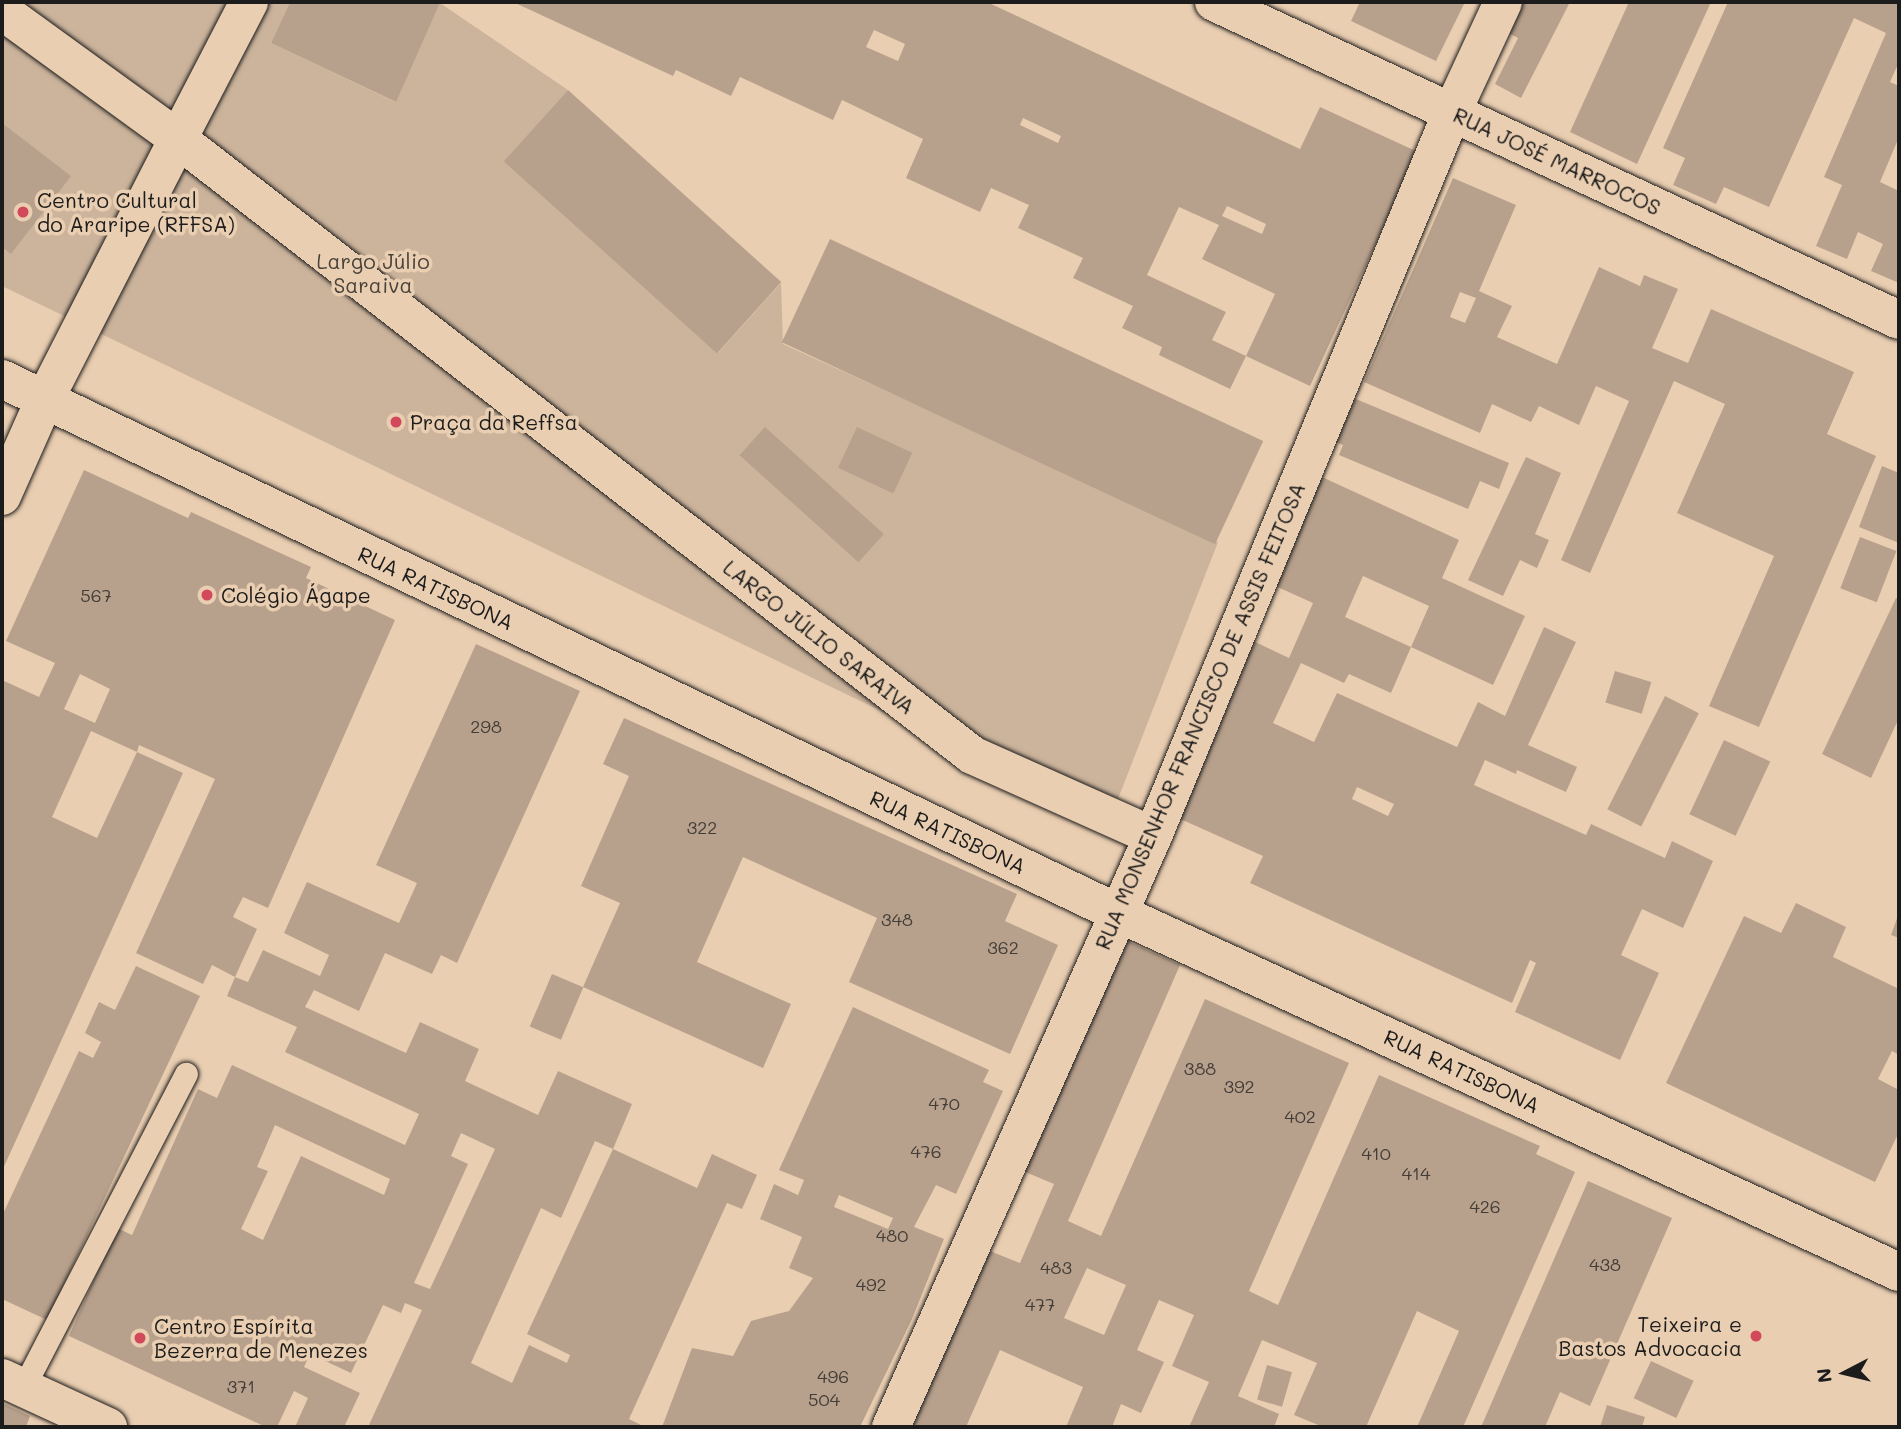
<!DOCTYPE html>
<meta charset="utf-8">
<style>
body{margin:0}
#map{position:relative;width:1901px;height:1429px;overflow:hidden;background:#eaceb1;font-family:Mali,sans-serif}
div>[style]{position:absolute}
.green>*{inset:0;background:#ccb49c}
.building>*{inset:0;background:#b8a18c;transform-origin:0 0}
.roads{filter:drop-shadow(0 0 2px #1c1c1c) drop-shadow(0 0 2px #1c1c1c)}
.lane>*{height:23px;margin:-11.5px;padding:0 11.5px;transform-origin:11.5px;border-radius:11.5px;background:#eaceb1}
.street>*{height:38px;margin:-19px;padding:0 19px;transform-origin:19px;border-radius:19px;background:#eaceb1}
.dots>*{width:19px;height:19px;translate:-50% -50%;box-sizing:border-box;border:4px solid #eaceb1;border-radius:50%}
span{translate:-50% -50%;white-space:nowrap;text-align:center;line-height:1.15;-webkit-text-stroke:7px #eaceb1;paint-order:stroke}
.number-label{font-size:18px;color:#433d38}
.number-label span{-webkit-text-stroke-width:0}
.street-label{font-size:21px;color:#1c1c1c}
.poi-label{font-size:21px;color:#1c1c1c}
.left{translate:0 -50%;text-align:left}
.right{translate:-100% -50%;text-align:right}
.park-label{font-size:21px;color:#48423c}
.frame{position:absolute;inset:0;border:4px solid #1c1c1c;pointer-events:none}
.north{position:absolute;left:1810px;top:1338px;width:70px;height:70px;-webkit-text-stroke:5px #eaceb1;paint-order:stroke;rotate:263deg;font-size:19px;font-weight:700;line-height:28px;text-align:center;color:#1c1c1c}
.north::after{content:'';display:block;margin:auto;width:24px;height:32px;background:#1c1c1c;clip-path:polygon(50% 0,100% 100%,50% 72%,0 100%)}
</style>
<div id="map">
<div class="green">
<div style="clip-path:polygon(2px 2px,290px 2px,271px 43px,395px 102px,440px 3px,568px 90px,505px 161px,718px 353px,781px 283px,783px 344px,1218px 542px,1118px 799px,972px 755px,2px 286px)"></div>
</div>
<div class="building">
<div style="clip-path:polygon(290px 2px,439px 2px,440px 3px,396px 102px,271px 43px)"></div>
<div style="clip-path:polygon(evenodd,513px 2px,987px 2px,1300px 149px,1320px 107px,1418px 152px,1310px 386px,1246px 356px,1275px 294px,1202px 259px,1219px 225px,1179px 207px,1147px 275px,1226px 312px,1212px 340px,1246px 356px,1230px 389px,1159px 355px,1162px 347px,1122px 328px,1133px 306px,1073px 278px,1083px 258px,1018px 228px,1029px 205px,991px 188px,980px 212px,906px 178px,923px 139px,842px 100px,833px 120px,740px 77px,731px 96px,676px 70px,673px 76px,513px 2px,874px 30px,905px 44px,898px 61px,866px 47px,874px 30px,513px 2px,1023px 118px,1061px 136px,1058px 143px,1020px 125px,1023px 118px,513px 2px,1227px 206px,1266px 224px,1262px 234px,1222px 216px,1227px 206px)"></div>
<div style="clip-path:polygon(1360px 2px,1465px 2px,1436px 61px,1351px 21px)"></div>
<div style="clip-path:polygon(1513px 2px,1570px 2px,1521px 98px,1495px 84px,1518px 38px,1499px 28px)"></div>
<div style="clip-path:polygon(1629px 2px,1711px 2px,1637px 164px,1570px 132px)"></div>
<div style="clip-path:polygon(1728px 2px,1891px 2px,1899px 5px,1899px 62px,1890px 82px,1899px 86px,1899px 137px,1880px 182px,1899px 191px,1899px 283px,1871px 271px,1883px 244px,1858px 232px,1847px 259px,1816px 246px,1842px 185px,1824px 177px,1886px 33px,1854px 18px,1769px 207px,1724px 187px,1716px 204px,1673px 185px,1685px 158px,1663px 148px)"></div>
<div style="left:568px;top:90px;width:287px;height:96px;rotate:42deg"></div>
<div style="clip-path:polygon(2px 123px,71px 176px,11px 254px,2px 247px)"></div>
<div style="clip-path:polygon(evenodd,1453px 178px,1516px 205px,1479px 291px,1512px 306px,1497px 337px,1557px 364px,1599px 267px,1640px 286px,1644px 275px,1678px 289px,1652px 348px,1688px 363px,1711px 309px,1854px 372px,1827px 434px,1876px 456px,1759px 727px,1709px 706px,1774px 556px,1677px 513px,1725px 404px,1674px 381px,1590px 573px,1561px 560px,1629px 401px,1596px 386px,1579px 425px,1539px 406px,1531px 422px,1492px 404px,1480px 433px,1364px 382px,1453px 178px,1460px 292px,1476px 298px,1465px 323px,1450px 317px,1460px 292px)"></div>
<div style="left:830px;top:239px;width:478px;height:114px;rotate:25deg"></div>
<div style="clip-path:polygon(1344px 394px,1509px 463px,1499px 489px,1480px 481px,1468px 509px,1339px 455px,1343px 445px,1326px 438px)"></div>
<div style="left:765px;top:427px;width:160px;height:38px;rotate:42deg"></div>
<div style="left:857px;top:427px;width:61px;height:45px;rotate:25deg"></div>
<div style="clip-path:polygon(1526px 457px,1561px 473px,1535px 534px,1549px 540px,1537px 568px,1520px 560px,1503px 596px,1468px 580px)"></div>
<div style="clip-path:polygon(1882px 466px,1899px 473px,1899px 543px,1859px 527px)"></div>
<div style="clip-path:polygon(evenodd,84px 470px,188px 518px,191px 512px,311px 567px,306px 578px,395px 620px,268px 908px,243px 897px,233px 917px,257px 929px,235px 977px,212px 965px,203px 984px,136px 953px,215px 779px,139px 745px,137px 752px,91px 731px,52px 817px,97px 838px,137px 752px,183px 773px,2px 1171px,2px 680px,39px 697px,55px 663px,6px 641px,84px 470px,80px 674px,110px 689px,95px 723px,64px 709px,80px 674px)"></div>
<div style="clip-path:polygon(evenodd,1322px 477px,1459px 540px,1442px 578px,1525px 616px,1493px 685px,1411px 647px,1429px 606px,1363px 576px,1345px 617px,1411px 647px,1391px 693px,1349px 674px,1344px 683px,1301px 663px,1273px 723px,1314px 742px,1337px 693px,1457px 747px,1478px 702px,1505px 716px,1544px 627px,1576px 642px,1528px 745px,1577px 767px,1566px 792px,1517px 770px,1516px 774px,1485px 760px,1474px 785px,1586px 835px,1591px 824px,1665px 858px,1672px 841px,1713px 861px,1683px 928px,1642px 909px,1621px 955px,1659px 973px,1620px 1060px,1515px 1012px,1536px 963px,1530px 960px,1512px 1003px,1250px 883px,1263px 856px,1167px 813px,1247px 638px,1289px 658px,1313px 603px,1273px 585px,1322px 477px,1357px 787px,1394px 804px,1388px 816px,1352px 799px,1357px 787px)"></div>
<div style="left:1860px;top:537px;width:39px;height:55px;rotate:21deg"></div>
<div style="clip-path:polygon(1896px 598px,1899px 600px,1899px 718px,1871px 778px,1822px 754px)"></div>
<div style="clip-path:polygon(evenodd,476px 644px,580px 691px,457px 963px,441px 955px,432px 974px,385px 953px,359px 1011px,314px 990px,305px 1007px,406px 1053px,420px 1022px,479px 1049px,465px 1081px,538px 1115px,558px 1071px,632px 1104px,613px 1149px,697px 1188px,712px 1154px,757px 1175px,742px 1209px,727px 1203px,629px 1419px,645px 1427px,368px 1427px,422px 1310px,405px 1303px,401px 1313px,383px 1305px,351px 1373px,310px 1354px,304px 1367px,360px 1393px,344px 1427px,295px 1427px,308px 1398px,294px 1391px,277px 1427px,266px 1427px,69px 1336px,117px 1228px,132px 1235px,198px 1089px,217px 1098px,232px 1065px,405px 1145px,419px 1114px,285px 1052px,297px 1027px,227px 996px,235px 977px,248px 982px,263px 950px,320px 976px,329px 955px,284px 933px,307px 882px,399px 923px,417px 883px,376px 865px,476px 644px,275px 1125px,390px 1179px,384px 1195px,301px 1156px,263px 1240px,241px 1229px,268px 1171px,257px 1167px,275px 1125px,476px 644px,461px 1133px,495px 1149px,430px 1289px,414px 1283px,468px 1164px,451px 1156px,461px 1133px,476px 644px,595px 1141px,613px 1149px,527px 1334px,570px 1355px,567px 1363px,529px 1345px,512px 1383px,471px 1363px,541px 1208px,561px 1218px,595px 1141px)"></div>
<div style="left:1615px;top:671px;width:38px;height:33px;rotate:17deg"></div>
<div style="left:1665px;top:696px;width:38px;height:127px;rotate:27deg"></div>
<div style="clip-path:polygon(624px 718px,1017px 894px,1005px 921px,1058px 945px,1010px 1054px,849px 982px,877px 918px,743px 857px,697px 962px,791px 1004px,763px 1068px,583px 987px,620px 903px,581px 886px,629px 776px,603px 764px)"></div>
<div style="left:1724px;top:740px;width:51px;height:82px;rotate:25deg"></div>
<div style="clip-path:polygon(1796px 903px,1846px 927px,1833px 957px,1899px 989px,1899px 1055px,1892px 1051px,1878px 1079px,1899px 1090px,1899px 1132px,1875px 1182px,1666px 1083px,1744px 916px,1781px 933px)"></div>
<div style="clip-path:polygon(1899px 913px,1899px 938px,1891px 935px)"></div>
<div style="clip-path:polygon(evenodd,1125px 940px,1180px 965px,1068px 1221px,1101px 1236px,1205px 999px,1349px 1063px,1249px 1291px,1278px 1305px,1379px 1075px,1540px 1146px,1536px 1154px,1575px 1172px,1463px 1427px,1417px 1427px,1459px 1331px,1417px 1311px,1366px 1427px,1323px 1427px,1294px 1415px,1317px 1363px,1262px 1340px,1238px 1396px,1279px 1414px,1274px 1427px,1189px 1427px,1209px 1382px,1172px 1366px,1194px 1315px,1159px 1300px,1137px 1350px,1164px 1362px,1141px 1413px,1121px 1404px,1112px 1427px,1066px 1427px,1083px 1387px,1000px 1350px,966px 1427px,908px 1427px,985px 1249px,1020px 1263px,1054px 1184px,1023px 1171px,1125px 940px,1087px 1268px,1126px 1285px,1104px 1335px,1064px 1318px,1087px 1268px)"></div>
<div style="clip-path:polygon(136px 966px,200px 996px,47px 1320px,2px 1299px,2px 1216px,79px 1051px,93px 1058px,101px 1042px,85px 1033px,99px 1002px,115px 1010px)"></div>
<div style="left:552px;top:974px;width:34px;height:57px;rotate:23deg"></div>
<div style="clip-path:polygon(evenodd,853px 1007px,989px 1070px,983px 1082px,1003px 1091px,956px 1194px,936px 1185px,914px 1227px,944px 1239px,912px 1319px,860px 1427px,662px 1427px,692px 1348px,733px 1356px,751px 1321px,789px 1311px,813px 1278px,789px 1268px,802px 1237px,760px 1219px,774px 1184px,798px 1195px,804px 1180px,779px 1170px,853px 1007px,839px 1195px,893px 1218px,888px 1229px,834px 1207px,839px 1195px)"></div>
<div style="clip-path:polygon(1588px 1181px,1672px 1218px,1590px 1406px,1560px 1392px,1545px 1427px,1481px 1427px)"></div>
<div style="left:1651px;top:1361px;width:47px;height:41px;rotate:25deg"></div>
<div style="left:1267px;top:1365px;width:26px;height:36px;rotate:16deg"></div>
<div style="clip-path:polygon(2px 1403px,30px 1416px,26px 1427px,2px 1427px)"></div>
<div style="clip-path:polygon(1607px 1405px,1645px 1417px,1642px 1427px,1600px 1427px)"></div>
</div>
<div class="roads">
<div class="lane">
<div style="left:23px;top:1388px;width:354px;rotate:-62.6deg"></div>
</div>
<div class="street">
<div style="left:249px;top:2px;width:154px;rotate:117.4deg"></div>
<div style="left:178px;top:139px;width:1005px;rotate:37.8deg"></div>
<div style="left:972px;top:755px;width:198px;rotate:24.1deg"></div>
<div style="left:1214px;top:2px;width:755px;rotate:24.9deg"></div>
<div style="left:2px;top:11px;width:218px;rotate:36deg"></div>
<div style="left:178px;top:139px;width:294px;rotate:117.1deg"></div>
<div style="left:44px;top:401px;width:104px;rotate:113.9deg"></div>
<div style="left:2px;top:379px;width:1237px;rotate:25.57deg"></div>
<div style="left:1118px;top:913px;width:860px;rotate:24.69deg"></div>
<div style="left:2px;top:1378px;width:117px;rotate:24.8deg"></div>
<div style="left:891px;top:1427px;width:646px;rotate:-66.09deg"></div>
<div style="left:1153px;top:836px;width:783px;rotate:-67.56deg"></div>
<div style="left:1452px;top:112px;width:121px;rotate:-65.1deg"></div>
</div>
</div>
<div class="dots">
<div style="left:23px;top:212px;background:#d1495b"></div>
<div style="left:396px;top:422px;background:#d1495b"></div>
<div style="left:207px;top:595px;background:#d1495b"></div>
<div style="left:1756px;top:1336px;background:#d1495b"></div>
<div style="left:140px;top:1338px;background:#d1495b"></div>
</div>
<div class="number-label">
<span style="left:96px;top:595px">567</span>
<span style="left:486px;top:726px">298</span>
<span style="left:702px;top:827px">322</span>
<span style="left:897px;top:919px">348</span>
<span style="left:1003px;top:947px">362</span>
<span style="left:1200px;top:1068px">388</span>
<span style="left:1239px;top:1086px">392</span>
<span style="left:944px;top:1103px">470</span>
<span style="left:1300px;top:1116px">402</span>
<span style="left:926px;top:1151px">476</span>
<span style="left:1376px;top:1153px">410</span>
<span style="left:1416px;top:1173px">414</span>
<span style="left:1485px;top:1206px">426</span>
<span style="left:892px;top:1235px">480</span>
<span style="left:1605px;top:1264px">438</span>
<span style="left:1056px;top:1267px">483</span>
<span style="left:871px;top:1284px">492</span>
<span style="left:1040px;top:1304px">477</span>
<span style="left:833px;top:1376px">496</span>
<span style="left:241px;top:1386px">371</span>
<span style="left:824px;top:1399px">504</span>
</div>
<div class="street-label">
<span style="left:1557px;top:161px;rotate:25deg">RUA JOSÉ MARROCOS</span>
<span style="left:436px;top:588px;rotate:25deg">RUA RATISBONA</span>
<span style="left:819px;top:637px;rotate:38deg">LARGO JÚLIO SARAIVA</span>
<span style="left:1200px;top:716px;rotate:-67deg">RUA MONSENHOR FRANCISCO DE ASSIS FEITOSA</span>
<span style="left:948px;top:832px;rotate:25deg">RUA RATISBONA</span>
<span style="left:1462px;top:1071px;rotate:25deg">RUA RATISBONA</span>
</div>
<div class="poi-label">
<span class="left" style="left:37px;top:212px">Centro Cultural<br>do Araripe (RFFSA)</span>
<span class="left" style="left:410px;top:422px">Praça da Reffsa</span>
<span class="left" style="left:221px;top:595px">Colégio Ágape</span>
<span class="right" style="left:1742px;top:1336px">Teixeira e<br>Bastos Advocacia</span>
<span class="left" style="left:154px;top:1338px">Centro Espírita<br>Bezerra de Menezes</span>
</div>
<div class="park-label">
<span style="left:373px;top:273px">Largo Júlio<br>Saraiva</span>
</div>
<div class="frame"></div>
<div class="north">N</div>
</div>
